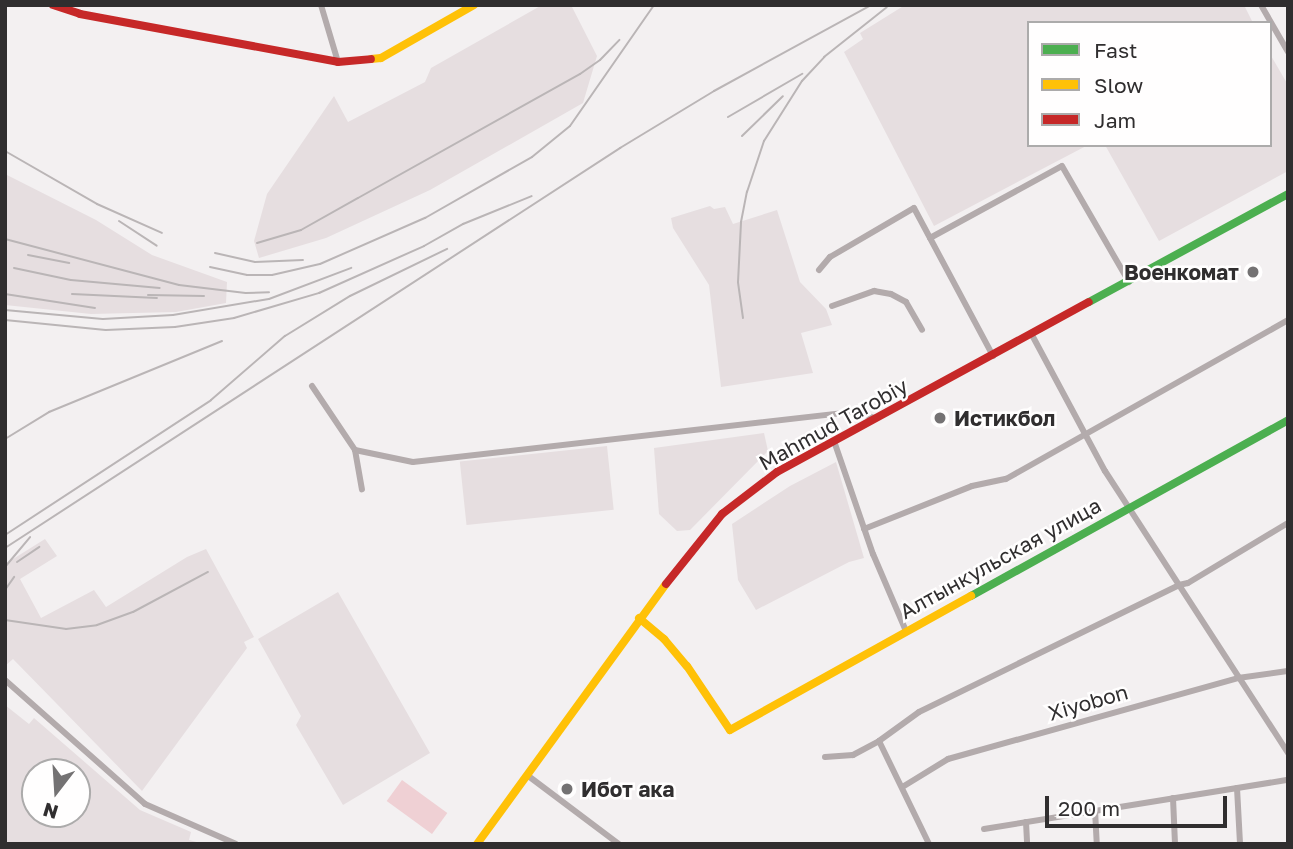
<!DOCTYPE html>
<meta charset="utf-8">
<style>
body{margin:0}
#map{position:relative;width:1293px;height:849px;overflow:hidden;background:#f3f0f1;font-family:"Golos Text",sans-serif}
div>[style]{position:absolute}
.built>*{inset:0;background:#e6dee0;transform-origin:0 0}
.green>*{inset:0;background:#efd0d4;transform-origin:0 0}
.street>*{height:6px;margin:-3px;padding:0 3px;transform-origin:3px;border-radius:3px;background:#b3abac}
.fast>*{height:8px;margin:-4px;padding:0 4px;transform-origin:4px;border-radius:4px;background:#4caf50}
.slow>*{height:8px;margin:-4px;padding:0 4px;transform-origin:4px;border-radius:4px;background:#ffc107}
.jam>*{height:8px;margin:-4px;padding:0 4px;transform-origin:4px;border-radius:4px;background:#c62828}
.rail>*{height:2px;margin:-1px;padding:0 1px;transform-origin:1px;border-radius:1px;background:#bab5b6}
.dots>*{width:19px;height:19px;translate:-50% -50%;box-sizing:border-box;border:4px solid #fffefe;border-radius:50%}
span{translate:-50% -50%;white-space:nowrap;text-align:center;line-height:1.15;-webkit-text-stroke:5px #fffefe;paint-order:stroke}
.poi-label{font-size:21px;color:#302e2f;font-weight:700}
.right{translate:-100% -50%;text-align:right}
.left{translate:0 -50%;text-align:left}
.street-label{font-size:21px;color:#302e2f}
.frame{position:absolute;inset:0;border:7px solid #302e2f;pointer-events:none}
.legend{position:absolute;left:1027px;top:21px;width:245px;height:126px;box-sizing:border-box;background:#fffefe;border:2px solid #acabab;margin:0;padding:9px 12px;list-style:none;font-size:21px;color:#302e2f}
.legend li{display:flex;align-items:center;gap:14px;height:35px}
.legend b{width:35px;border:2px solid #acabab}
.north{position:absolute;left:21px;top:758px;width:70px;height:70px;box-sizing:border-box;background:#fffefe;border:2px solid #acabab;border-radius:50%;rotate:197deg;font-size:19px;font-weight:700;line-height:28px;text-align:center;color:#302e2f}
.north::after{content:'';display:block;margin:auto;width:24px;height:32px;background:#747273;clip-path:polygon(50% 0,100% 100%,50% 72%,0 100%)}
.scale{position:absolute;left:1045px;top:796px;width:182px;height:32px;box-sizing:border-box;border:4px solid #302e2f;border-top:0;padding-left:9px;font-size:21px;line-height:24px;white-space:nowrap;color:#302e2f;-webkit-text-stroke:5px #fffefe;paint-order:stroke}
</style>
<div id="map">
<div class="built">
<div style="clip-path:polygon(542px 5px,571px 5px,597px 56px,583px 103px,430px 190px,326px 238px,259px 258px,254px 241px,267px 194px,334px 96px,348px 122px,425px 82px,431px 68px)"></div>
<div style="clip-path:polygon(905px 5px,1244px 5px,1253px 23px,1029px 23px,1029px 145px,1088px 145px,934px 226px,844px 52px,863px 39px,860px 33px)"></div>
<div style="clip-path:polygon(1270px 54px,1288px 85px,1288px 171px,1159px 241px,1105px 145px,1270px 145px)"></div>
<div style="clip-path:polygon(5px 174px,96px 220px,152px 255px,227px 282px,226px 303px,176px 312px,91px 314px,5px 305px)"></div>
<div style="clip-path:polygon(710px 206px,714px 209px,725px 207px,733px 224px,777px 210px,800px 282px,826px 309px,832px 325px,801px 333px,813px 373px,721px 387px,709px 285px,673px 228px,671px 218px)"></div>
<div style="clip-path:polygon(764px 433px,768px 451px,690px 530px,677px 531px,659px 514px,654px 448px)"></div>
<div style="left:607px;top:446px;width:64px;height:148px;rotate:84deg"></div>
<div style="clip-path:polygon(836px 462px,864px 558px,849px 562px,756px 610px,738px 580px,732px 524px,790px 486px)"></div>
<div style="clip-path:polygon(45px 539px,57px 556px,20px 579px,41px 618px,94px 590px,106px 607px,187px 557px,206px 549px,254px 637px,244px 642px,247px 648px,142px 791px,13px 659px,5px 666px,5px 564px)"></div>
<div style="clip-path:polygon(338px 592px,430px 753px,343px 805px,296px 725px,301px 716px,258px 639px)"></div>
<div style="clip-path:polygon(evenodd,5px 705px,29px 724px,34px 718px,140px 810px,191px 832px,189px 840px,204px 844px,5px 844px,5px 705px,35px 772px,77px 772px,77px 814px,35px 814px,35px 772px)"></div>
</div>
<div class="green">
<div style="left:402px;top:780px;width:56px;height:26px;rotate:36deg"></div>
</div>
<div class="street">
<div style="left:321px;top:5px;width:59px;rotate:73.4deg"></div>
<div style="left:1261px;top:5px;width:54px;rotate:60.1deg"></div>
<div style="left:930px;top:238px;width:150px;rotate:-28.6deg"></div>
<div style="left:1062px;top:166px;width:134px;rotate:60deg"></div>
<div style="left:819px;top:270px;width:17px;rotate:-50deg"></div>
<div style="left:830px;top:257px;width:97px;rotate:-30.3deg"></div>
<div style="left:914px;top:208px;width:168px;rotate:61.9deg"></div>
<div style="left:832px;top:306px;width:45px;rotate:-19.7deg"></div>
<div style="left:874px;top:291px;width:17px;rotate:10deg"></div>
<div style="left:891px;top:294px;width:17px;rotate:28deg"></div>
<div style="left:906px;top:302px;width:32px;rotate:60deg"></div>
<div style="left:1032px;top:335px;width:154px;rotate:61.8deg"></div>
<div style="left:1105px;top:471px;width:336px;rotate:57deg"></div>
<div style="left:312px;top:386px;width:77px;rotate:56.1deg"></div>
<div style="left:355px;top:450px;width:59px;rotate:11.7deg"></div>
<div style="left:413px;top:462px;width:445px;rotate:-6.5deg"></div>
<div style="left:855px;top:412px;width:21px;rotate:17deg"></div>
<div style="left:834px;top:441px;width:120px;rotate:71deg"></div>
<div style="left:873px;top:554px;width:84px;rotate:66.8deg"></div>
<div style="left:355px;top:450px;width:40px;rotate:80deg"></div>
<div style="left:864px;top:529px;width:116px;rotate:-21.7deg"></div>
<div style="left:972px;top:486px;width:35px;rotate:-12deg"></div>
<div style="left:1006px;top:479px;width:324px;rotate:-29.4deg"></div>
<div style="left:5px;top:680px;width:187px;rotate:41.5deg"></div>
<div style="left:145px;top:804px;width:99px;rotate:23.7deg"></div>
<div style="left:879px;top:741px;width:114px;rotate:64.1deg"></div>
<div style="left:825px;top:757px;width:28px;rotate:-4deg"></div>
<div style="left:853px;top:755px;width:30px;rotate:-28deg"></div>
<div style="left:879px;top:741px;width:49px;rotate:-35.9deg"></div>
<div style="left:919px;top:712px;width:289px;rotate:-26deg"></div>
<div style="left:1179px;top:585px;width:9px;rotate:-13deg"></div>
<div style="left:1188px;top:583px;width:117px;rotate:-31deg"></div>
<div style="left:527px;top:775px;width:115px;rotate:36.9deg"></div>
<div style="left:904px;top:786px;width:52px;rotate:-31.5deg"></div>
<div style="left:948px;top:759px;width:301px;rotate:-15.6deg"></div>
<div style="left:1238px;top:678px;width:50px;rotate:-8deg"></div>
<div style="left:1237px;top:788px;width:56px;rotate:86.9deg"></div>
<div style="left:1173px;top:798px;width:46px;rotate:87.5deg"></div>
<div style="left:1095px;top:810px;width:34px;rotate:87deg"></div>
<div style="left:1026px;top:822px;width:22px;rotate:87deg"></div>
<div style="left:984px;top:829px;width:308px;rotate:-9.2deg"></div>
</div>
<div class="fast">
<div style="left:1089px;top:302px;width:226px;rotate:-28.5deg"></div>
<div style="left:971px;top:596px;width:363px;rotate:-29deg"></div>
</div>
<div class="slow">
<div style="left:371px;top:59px;width:10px;rotate:-6deg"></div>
<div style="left:381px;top:58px;width:107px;rotate:-29.7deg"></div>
<div style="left:639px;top:618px;width:33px;rotate:40deg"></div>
<div style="left:664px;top:639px;width:35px;rotate:50deg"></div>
<div style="left:687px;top:666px;width:77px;rotate:56.1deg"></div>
<div style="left:730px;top:730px;width:276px;rotate:-29.1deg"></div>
<div style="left:477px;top:844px;width:321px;rotate:-54deg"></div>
</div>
<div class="jam">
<div style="left:53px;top:5px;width:28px;rotate:18deg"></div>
<div style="left:80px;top:14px;width:262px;rotate:10.5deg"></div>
<div style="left:338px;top:62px;width:33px;rotate:-5deg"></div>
<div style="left:666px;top:584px;width:90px;rotate:-51.3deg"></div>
<div style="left:722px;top:514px;width:69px;rotate:-37.4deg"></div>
<div style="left:777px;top:472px;width:355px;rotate:-28.6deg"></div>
</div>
<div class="rail">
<div style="left:728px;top:117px;width:86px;rotate:-30.2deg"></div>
<div style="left:742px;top:136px;width:57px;rotate:-44.3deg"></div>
<div style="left:5px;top:151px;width:106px;rotate:29.9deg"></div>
<div style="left:97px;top:204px;width:71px;rotate:24deg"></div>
<div style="left:119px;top:221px;width:45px;rotate:33.3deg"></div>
<div style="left:5px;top:239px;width:180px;rotate:14.8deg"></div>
<div style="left:179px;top:285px;width:67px;rotate:6.8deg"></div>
<div style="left:246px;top:293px;width:23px;rotate:-2deg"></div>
<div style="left:257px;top:243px;width:46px;rotate:-16.5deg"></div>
<div style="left:301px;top:230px;width:65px;rotate:-29.3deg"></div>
<div style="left:358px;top:198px;width:254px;rotate:-29.2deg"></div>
<div style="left:580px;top:74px;width:24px;rotate:-35deg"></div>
<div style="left:600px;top:60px;width:28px;rotate:-46deg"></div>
<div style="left:215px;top:253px;width:41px;rotate:12.7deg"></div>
<div style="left:255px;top:262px;width:48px;rotate:-2.4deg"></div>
<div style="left:28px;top:255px;width:42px;rotate:11deg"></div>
<div style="left:210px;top:267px;width:38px;rotate:12deg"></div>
<div style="left:247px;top:275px;width:25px"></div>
<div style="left:272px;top:275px;width:49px;rotate:-12.9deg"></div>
<div style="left:320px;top:264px;width:115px;rotate:-23.7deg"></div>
<div style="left:425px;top:218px;width:123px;rotate:-29.7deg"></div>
<div style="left:532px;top:157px;width:49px;rotate:-39.2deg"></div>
<div style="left:570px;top:126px;width:147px;rotate:-55.2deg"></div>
<div style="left:14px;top:268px;width:58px;rotate:11.9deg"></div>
<div style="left:71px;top:280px;width:89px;rotate:5.1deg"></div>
<div style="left:5px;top:294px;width:91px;rotate:8.8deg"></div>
<div style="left:72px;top:294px;width:85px;rotate:2.7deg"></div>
<div style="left:148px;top:295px;width:56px;rotate:1deg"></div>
<div style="left:5px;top:310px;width:98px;rotate:5.2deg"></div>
<div style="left:103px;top:319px;width:70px;rotate:-3.3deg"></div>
<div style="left:173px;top:315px;width:97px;rotate:-9.5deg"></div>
<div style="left:269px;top:299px;width:88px;rotate:-20.7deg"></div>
<div style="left:743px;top:318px;width:36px;rotate:-98deg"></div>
<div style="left:738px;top:282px;width:60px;rotate:-87.1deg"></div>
<div style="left:741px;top:222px;width:31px;rotate:-79deg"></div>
<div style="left:747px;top:192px;width:54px;rotate:-71.6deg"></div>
<div style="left:764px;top:141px;width:71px;rotate:-57.7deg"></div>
<div style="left:802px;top:81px;width:33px;rotate:-47deg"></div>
<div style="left:824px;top:57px;width:80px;rotate:-38.4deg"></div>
<div style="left:5px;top:320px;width:101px;rotate:5.7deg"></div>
<div style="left:106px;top:330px;width:69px;rotate:-2.5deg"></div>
<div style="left:175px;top:327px;width:60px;rotate:-8.7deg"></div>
<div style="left:234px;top:318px;width:89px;rotate:-16.4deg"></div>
<div style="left:319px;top:293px;width:115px;rotate:-24.1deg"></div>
<div style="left:424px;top:246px;width:45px;rotate:-29.4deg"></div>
<div style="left:463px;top:224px;width:74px;rotate:-22.1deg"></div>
<div style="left:5px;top:439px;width:52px;rotate:-31.5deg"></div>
<div style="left:49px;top:412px;width:187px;rotate:-22.3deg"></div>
<div style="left:5px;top:535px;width:246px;rotate:-33.2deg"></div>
<div style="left:211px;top:400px;width:98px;rotate:-40.9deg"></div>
<div style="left:285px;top:336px;width:76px;rotate:-31.6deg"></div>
<div style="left:350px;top:296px;width:108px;rotate:-25.9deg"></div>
<div style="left:5px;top:548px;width:734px;rotate:-33.04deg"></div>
<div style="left:620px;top:148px;width:110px;rotate:-31.2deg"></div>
<div style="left:714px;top:91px;width:179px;rotate:-28.7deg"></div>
<div style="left:17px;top:562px;width:27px;rotate:-34deg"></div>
<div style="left:5px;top:567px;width:39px;rotate:-50deg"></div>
<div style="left:5px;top:590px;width:16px;rotate:-55deg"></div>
<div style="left:5px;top:620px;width:62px;rotate:8.4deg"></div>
<div style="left:66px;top:629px;width:31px;rotate:-7deg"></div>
<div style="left:97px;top:625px;width:38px;rotate:-20deg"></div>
<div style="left:133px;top:612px;width:85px;rotate:-28.1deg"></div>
</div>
<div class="dots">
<div style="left:1253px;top:272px;background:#747273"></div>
<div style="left:940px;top:418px;background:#747273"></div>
<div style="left:567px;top:789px;background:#747273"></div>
</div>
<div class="poi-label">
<span class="right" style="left:1239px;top:272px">Военкомат</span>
<span class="left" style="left:954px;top:418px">Истикбол</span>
<span class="left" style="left:581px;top:789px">Ибот ака</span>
</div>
<div class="street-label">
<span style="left:833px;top:424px;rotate:-29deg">Mahmud Tarobiy</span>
<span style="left:1000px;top:558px;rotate:-29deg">Алтынкульская улица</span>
<span style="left:1088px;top:702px;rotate:-16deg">Xiyobon</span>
</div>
<div class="frame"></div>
<ul class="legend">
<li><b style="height:9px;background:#4caf50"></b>Fast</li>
<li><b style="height:9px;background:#ffc107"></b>Slow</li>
<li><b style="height:9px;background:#c62828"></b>Jam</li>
</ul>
<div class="north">N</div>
<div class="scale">200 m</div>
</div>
